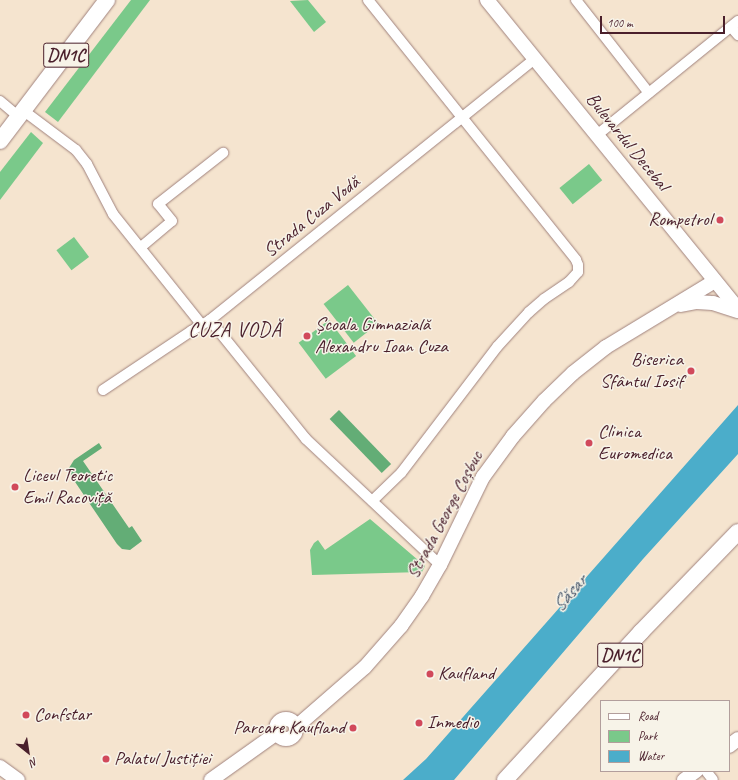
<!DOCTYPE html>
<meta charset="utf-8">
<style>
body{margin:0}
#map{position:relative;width:738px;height:780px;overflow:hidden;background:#f5e4cf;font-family:Caveat,sans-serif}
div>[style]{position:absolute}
.green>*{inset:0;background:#7ac98a;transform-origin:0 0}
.forest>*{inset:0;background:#63ad76;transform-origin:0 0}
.water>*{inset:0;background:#4badca}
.roads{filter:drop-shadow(0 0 1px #a0827d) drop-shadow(0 0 1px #a0827d)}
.street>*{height:10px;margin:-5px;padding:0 5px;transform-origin:5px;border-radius:5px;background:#fff}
.secondary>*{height:14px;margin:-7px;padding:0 7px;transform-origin:7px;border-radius:7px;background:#fff}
.secondary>.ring{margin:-7px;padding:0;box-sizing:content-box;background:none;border:14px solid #fff;border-radius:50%}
.primary>*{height:16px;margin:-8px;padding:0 8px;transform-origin:8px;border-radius:8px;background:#fff}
.dots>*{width:11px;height:11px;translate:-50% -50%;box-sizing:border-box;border:2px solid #f7f3e8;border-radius:50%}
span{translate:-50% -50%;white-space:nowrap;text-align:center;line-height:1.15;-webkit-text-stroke:3px #f7f3e8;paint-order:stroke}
.shield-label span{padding:1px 3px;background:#f7f3e8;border:1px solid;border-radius:3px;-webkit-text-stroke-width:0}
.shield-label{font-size:18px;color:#4a1f2b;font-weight:700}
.street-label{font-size:19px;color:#4a1f2b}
.poi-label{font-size:19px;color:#4a1f2b}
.right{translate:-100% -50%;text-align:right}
.left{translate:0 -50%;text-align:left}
.neighbourhood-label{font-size:20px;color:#4a1f2b;letter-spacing:1px}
.water-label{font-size:20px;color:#4a586b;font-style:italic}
.legend{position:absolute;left:600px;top:700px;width:130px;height:72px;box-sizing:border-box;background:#f7f3e8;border:1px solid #b29e9c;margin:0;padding:5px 7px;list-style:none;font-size:12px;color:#4a1f2b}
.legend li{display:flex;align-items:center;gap:8px;height:20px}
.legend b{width:20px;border:1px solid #b29e9c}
.north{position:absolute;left:8px;top:732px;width:40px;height:40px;-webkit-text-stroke:3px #f7f3e8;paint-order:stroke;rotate:150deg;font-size:11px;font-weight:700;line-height:16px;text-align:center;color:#4a1f2b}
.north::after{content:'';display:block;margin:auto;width:14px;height:18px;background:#4a1f2b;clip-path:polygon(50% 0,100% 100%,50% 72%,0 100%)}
.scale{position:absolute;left:600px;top:16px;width:125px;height:18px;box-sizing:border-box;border:2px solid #4a1f2b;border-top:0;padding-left:5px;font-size:12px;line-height:14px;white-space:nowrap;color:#4a1f2b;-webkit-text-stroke:3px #f7f3e8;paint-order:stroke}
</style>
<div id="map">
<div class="green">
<div style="clip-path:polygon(131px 0,150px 0,58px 122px,45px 112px)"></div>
<div style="clip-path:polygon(308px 0,326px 22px,314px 32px,290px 1px)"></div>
<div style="clip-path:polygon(31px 132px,43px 143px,0 200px,0 172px)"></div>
<div style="left:589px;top:164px;width:21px;height:38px;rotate:51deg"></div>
<div style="left:74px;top:237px;width:25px;height:22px;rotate:53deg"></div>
<div style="left:348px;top:285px;width:49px;height:31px;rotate:52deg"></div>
<div style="left:329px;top:320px;width:45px;height:38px;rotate:53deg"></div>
<div style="clip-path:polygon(370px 519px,425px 566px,422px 572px,312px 575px,310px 550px,314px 543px,318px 540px,325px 550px)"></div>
</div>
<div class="forest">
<div style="left:339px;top:410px;width:75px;height:13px;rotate:46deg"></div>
<div style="clip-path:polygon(99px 443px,102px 448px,83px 461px,129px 528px,132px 526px,142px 541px,130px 550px,122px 549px,117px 544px,69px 473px,69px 468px,74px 460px)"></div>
</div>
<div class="water">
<div style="clip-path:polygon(738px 405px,738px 454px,643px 559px,454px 780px,403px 780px,426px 759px)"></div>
</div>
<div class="roads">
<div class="street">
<div style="left:368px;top:0;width:333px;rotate:51.3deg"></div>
<div style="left:576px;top:260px;width:5px;rotate:68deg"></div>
<div style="left:578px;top:265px;width:7px;rotate:90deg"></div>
<div style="left:578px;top:272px;width:13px;rotate:132deg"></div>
<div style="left:569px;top:282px;width:30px;rotate:146deg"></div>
<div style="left:544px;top:299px;width:20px;rotate:139deg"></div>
<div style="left:529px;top:312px;width:47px;rotate:132.4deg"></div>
<div style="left:497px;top:347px;width:158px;rotate:127.3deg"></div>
<div style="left:401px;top:473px;width:40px;rotate:136deg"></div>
<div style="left:576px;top:0;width:118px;rotate:51.9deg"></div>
<div style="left:731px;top:27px;width:11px;rotate:49deg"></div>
<div style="left:0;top:101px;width:25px;rotate:40deg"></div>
<div style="left:24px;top:111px;width:65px;rotate:36.9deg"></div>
<div style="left:76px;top:150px;width:18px;rotate:52deg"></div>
<div style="left:87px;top:164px;width:56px;rotate:62.5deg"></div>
<div style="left:113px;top:214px;width:142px;rotate:51.3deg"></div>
<div style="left:597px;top:135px;width:181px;rotate:-39deg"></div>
<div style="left:141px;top:247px;width:40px;rotate:-40deg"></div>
<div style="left:172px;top:221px;width:22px;rotate:-129deg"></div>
<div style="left:158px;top:204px;width:83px;rotate:-38.1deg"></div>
<div style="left:210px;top:320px;width:153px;rotate:51.1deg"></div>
<div style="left:306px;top:439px;width:184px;rotate:43.2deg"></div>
<div style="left:103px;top:390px;width:106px;rotate:-33.8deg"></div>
<div style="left:191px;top:331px;width:22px;rotate:-30deg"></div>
<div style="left:210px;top:320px;width:417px;rotate:-38.8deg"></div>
<div style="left:706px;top:771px;width:11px;rotate:52deg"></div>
</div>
<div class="secondary">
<div style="left:487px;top:0;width:398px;rotate:50.9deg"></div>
<div style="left:681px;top:305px;width:16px;rotate:-11deg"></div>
<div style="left:697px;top:302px;width:16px;rotate:4deg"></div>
<div style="left:713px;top:303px;width:26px;rotate:18deg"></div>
<div class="ring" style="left:276px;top:719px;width:6px;height:6px"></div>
<div style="left:296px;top:727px;width:91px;rotate:-41deg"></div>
<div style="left:365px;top:667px;width:55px;rotate:-48.7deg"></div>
<div style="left:401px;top:626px;width:37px;rotate:-55deg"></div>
<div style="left:422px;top:596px;width:36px;rotate:-60deg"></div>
<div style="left:440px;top:565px;width:98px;rotate:-64deg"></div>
<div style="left:483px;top:477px;width:51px;rotate:-53.8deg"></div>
<div style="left:513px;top:436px;width:47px;rotate:-48.5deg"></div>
<div style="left:544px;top:401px;width:40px;rotate:-44deg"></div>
<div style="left:573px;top:373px;width:42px;rotate:-38.2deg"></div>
<div style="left:606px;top:347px;width:127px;rotate:-31.2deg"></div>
<div style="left:729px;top:746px;width:11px;rotate:-38deg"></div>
<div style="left:0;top:767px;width:22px;rotate:36deg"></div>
<div style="left:211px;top:780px;width:81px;rotate:-35.5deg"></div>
<div style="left:684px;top:780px;width:15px;rotate:-37deg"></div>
</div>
<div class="primary">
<div style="left:0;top:141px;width:177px;rotate:-52.8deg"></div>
<div style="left:505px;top:780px;width:201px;rotate:-47.4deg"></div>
<div style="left:641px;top:632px;width:139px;rotate:-45.9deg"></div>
</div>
</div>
<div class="dots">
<div style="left:720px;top:220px;background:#d1495b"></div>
<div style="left:307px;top:336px;background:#d1495b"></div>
<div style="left:691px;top:371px;background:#d1495b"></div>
<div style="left:589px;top:443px;background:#d1495b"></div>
<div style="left:15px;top:487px;background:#d1495b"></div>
<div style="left:430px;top:674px;background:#d1495b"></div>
<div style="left:26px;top:715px;background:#d1495b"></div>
<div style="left:419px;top:723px;background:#d1495b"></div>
<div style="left:353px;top:728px;background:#d1495b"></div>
<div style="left:106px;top:759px;background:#d1495b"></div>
</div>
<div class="shield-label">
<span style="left:66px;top:55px">DN1C</span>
<span style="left:620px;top:655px">DN1C</span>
</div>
<div class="street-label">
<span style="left:627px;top:142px;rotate:51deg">Bulevardul Decebal</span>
<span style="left:312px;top:217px;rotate:-39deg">Strada Cuza Vodă</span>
<span style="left:445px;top:515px;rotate:-62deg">Strada George Coșbuc</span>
</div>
<div class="poi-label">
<span class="right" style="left:712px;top:220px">Rompetrol</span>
<span class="left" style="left:315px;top:336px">Școala Gimnazială<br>Alexandru Ioan Cuza</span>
<span class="right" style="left:683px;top:371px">Biserica<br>Sfântul Iosif</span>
<span class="left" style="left:598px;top:443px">Clinica<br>Euromedica</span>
<span class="left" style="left:23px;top:487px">Liceul Teoretic<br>Emil Racoviță</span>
<span class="left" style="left:438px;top:674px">Kaufland</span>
<span class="left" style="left:34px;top:715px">Confstar</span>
<span class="left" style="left:427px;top:723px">Inmedio</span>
<span class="right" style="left:345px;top:728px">Parcare Kaufland</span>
<span class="left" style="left:114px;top:759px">Palatul Justiției</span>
</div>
<div class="neighbourhood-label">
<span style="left:235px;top:329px">CUZA VODĂ</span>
</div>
<div class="water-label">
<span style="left:569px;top:593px;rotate:-49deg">Săsar</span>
</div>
<ul class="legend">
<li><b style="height:5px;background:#fff"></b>Road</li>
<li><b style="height:11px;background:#7ac98a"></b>Park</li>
<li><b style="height:11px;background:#4badca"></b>Water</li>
</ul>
<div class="north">N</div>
<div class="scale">100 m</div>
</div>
